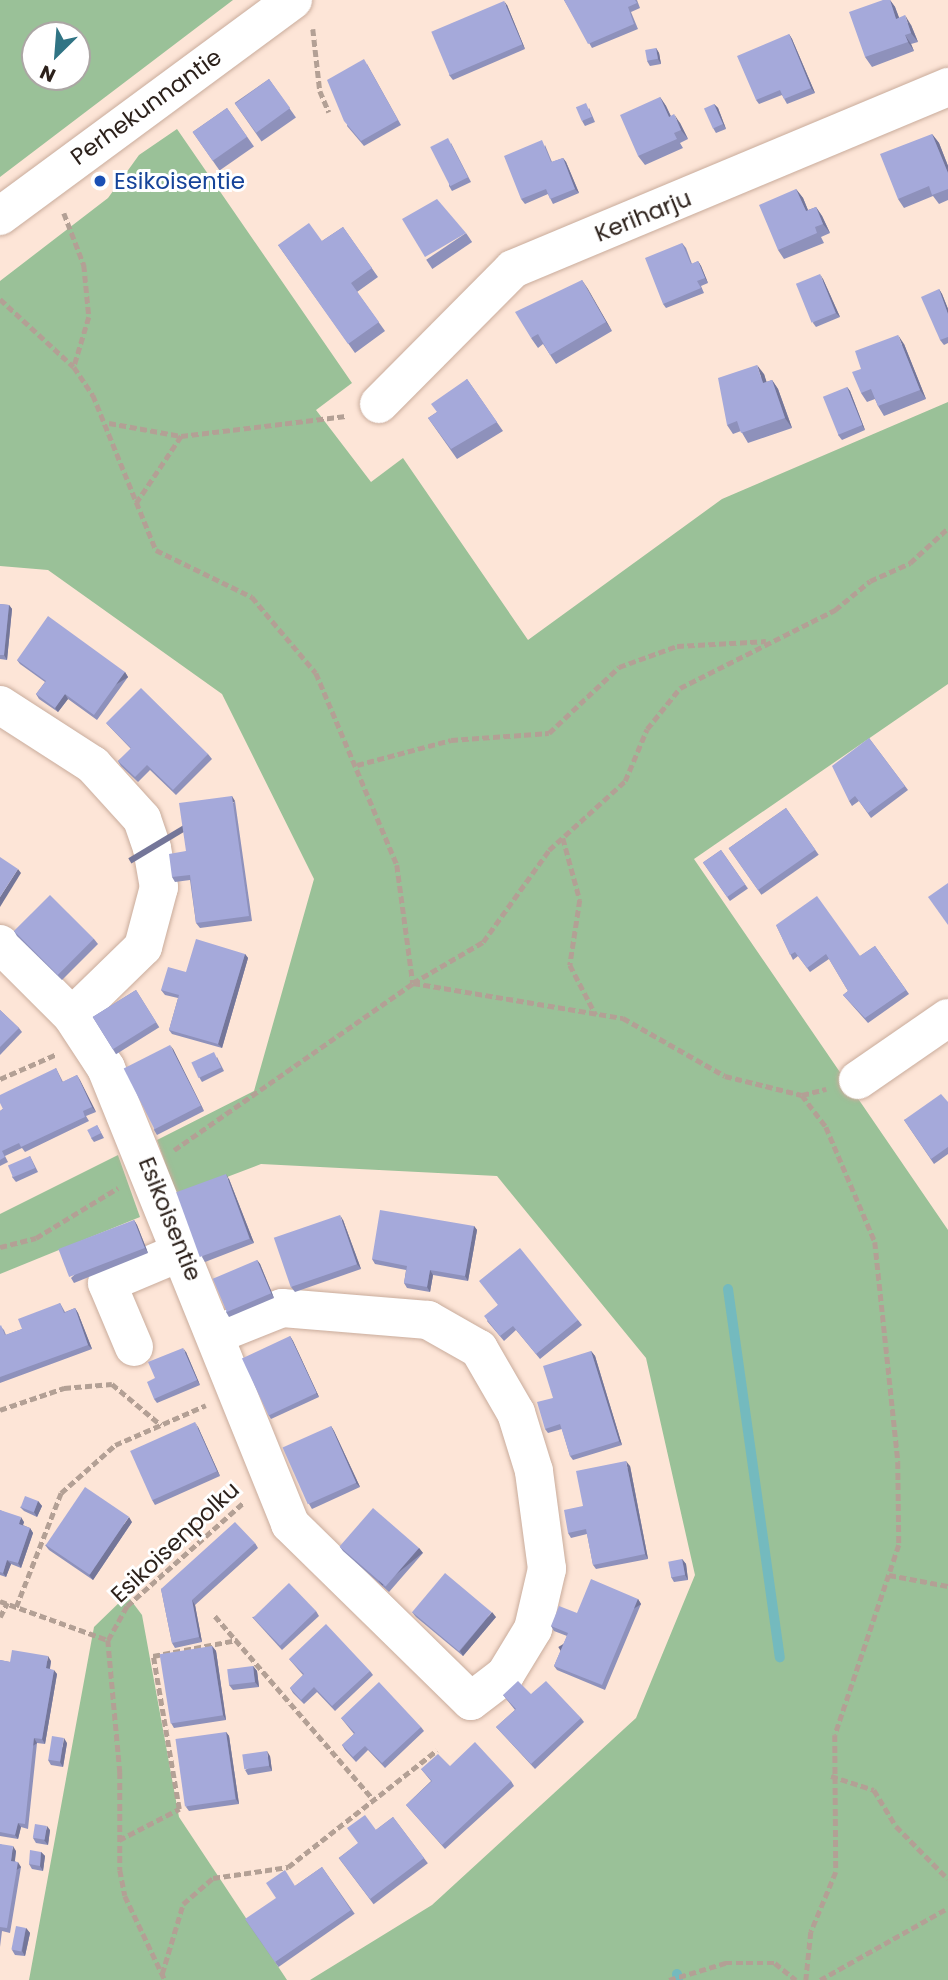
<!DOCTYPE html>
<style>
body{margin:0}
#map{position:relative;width:948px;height:1980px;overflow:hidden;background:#fde5d7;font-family:Poppins,sans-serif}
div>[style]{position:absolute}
.forest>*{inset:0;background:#9ac198}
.stream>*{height:10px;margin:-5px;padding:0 5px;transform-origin:5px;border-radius:5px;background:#74babe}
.path>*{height:4.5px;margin-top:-2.25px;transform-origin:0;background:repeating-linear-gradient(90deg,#b3a095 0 7px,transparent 0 10.5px)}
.roads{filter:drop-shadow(0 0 2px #c9ac9c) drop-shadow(0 0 2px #c9ac9c)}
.minor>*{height:38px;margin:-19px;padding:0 19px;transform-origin:19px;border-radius:19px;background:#fff}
.wall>*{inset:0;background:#8e91bb;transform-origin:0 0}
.shaded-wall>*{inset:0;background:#747699;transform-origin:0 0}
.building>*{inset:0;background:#a5a9da;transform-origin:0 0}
.dots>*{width:19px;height:19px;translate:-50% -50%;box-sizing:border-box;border:4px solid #fff;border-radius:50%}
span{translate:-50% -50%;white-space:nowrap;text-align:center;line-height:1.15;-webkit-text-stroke:6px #fff;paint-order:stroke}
.street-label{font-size:23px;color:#2c211b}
.transit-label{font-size:23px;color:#164399}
.left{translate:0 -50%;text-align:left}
.north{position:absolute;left:21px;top:21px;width:70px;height:70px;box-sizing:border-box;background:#fff;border:2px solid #aba6a4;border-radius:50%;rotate:205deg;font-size:19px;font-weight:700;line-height:28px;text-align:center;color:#2c211b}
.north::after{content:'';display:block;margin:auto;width:24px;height:32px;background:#307484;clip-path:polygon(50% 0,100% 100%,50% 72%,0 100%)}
</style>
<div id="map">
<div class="forest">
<div style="clip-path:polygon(evenodd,0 0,233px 0,0 177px,0 0,35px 35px,77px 35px,77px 77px,35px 77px,35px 35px)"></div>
<div style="clip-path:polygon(177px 129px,352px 383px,316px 410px,371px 482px,403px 458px,528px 640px,722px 499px,948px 402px,948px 684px,694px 859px,948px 1230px,948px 1980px,310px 1980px,432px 1905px,636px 1718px,695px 1575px,646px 1358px,497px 1176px,261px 1164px,177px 1196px,157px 1140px,254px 1091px,314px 879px,222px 694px,48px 570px,0 566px,0 281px,108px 198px,139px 155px)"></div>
<div style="clip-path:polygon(118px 1155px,140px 1217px,0 1274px,0 1214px)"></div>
<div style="clip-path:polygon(127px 1595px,142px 1615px,179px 1817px,287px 1980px,29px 1980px,94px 1627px)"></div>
</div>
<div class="stream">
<div style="left:728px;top:1289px;width:372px;rotate:82deg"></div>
<div style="left:677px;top:1974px;width:6px;rotate:81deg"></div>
</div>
<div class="path">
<div style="left:313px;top:29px;width:62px;rotate:83.6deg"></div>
<div style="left:320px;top:91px;width:23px;rotate:67deg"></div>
<div style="left:64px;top:213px;width:56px;rotate:69deg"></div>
<div style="left:84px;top:265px;width:52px;rotate:84.5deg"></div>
<div style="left:89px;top:317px;width:52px;rotate:106.7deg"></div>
<div style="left:0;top:299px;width:100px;rotate:42.6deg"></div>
<div style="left:74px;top:367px;width:34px;rotate:56deg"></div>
<div style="left:93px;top:395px;width:167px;rotate:67.9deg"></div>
<div style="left:156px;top:550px;width:107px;rotate:26.1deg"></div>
<div style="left:252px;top:597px;width:99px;rotate:49.9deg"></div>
<div style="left:316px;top:673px;width:208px;rotate:67.1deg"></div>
<div style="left:397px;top:865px;width:119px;rotate:82.3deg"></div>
<div style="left:413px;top:983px;width:81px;rotate:-30.4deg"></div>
<div style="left:483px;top:942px;width:113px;rotate:-54.3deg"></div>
<div style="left:549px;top:850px;width:103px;rotate:-42.2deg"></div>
<div style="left:625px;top:781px;width:56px;rotate:-67.1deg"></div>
<div style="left:647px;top:729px;width:53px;rotate:-51.2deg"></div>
<div style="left:680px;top:688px;width:174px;rotate:-26.7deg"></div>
<div style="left:835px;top:610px;width:45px;rotate:-39.6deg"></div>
<div style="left:870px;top:581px;width:44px;rotate:-24.2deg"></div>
<div style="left:910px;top:563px;width:52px;rotate:-42.6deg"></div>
<div style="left:109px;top:423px;width:73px;rotate:10.2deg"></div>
<div style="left:181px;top:436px;width:166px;rotate:-6.9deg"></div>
<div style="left:136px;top:503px;width:81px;rotate:-56.1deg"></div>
<div style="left:357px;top:765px;width:97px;rotate:-14.9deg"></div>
<div style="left:451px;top:740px;width:98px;rotate:-4.1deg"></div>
<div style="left:549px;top:733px;width:96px;rotate:-43.3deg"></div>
<div style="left:619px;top:667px;width:62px;rotate:-19.9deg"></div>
<div style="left:677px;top:646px;width:89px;rotate:-3.2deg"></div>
<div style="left:563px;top:838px;width:64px;rotate:74.7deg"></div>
<div style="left:580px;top:900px;width:66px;rotate:98.7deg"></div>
<div style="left:570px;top:965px;width:56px;rotate:62.5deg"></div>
<div style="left:0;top:1079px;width:62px;rotate:-23.7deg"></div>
<div style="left:802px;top:1095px;width:40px;rotate:53deg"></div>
<div style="left:826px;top:1127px;width:125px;rotate:66.9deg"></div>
<div style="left:875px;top:1242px;width:221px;rotate:84deg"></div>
<div style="left:898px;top:1462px;width:83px;rotate:89.3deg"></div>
<div style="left:899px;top:1545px;width:200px;rotate:108.6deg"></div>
<div style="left:835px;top:1735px;width:137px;rotate:89.6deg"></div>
<div style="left:836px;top:1872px;width:65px;rotate:112.6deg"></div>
<div style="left:811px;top:1932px;width:48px;rotate:95.9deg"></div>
<div style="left:174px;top:1150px;width:292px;rotate:-34.9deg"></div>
<div style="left:413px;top:983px;width:213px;rotate:9.5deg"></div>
<div style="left:623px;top:1018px;width:117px;rotate:29.6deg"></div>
<div style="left:725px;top:1076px;width:79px;rotate:13.9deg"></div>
<div style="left:802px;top:1095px;width:25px;rotate:-14deg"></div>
<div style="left:0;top:1247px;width:37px;rotate:-14deg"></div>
<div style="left:36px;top:1238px;width:96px;rotate:-31.4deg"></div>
<div style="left:0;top:1410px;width:68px;rotate:-19deg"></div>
<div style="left:64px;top:1388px;width:48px;rotate:-4.8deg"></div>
<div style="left:112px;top:1384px;width:64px;rotate:39.9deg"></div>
<div style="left:889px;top:1575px;width:60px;rotate:10.6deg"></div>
<div style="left:0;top:1601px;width:115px;rotate:19.9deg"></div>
<div style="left:16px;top:1607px;width:123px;rotate:-68.5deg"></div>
<div style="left:61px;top:1493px;width:72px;rotate:-41.6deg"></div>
<div style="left:115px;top:1445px;width:99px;rotate:-23.7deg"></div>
<div style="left:215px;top:1616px;width:243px;rotate:49.2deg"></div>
<div style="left:0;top:1617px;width:16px;rotate:-63deg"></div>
<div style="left:108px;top:1640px;width:133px;rotate:84.8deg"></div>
<div style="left:120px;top:1772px;width:98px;rotate:90deg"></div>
<div style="left:120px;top:1870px;width:26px;rotate:79deg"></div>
<div style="left:125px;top:1896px;width:93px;rotate:64.5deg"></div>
<div style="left:108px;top:1640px;width:39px;rotate:-61deg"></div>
<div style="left:127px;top:1606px;width:157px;rotate:-41.6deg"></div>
<div style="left:831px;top:1776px;width:45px;rotate:18deg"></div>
<div style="left:874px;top:1790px;width:42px;rotate:58.6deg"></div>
<div style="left:896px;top:1826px;width:74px;rotate:45.5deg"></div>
<div style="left:119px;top:1840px;width:68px;rotate:-27.3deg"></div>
<div style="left:179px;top:1809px;width:155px;rotate:-99.6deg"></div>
<div style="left:153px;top:1656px;width:86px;rotate:-10.8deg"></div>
<div style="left:162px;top:1974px;width:73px;rotate:-73.3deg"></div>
<div style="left:183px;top:1904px;width:40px;rotate:-41deg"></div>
<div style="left:213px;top:1878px;width:76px;rotate:-8.3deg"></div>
<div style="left:288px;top:1867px;width:189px;rotate:-38.1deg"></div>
<div style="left:669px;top:1980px;width:59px;rotate:-16.9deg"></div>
<div style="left:725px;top:1963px;width:50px"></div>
<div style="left:775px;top:1963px;width:27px;rotate:39deg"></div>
<div style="left:820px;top:1980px;width:147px;rotate:-29.4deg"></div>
</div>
<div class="roads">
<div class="minor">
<div style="left:0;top:216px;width:364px;rotate:-36.4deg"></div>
<div style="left:379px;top:404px;width:190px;rotate:-45.2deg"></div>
<div style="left:513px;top:269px;width:472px;rotate:-22.7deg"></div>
<div style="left:0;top:705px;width:111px;rotate:32.8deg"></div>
<div style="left:93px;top:765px;width:73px;rotate:47.8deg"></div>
<div style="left:142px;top:819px;width:31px;rotate:71deg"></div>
<div style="left:152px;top:848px;width:40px;rotate:80deg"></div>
<div style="left:159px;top:887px;width:62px;rotate:104.9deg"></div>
<div style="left:143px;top:947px;width:99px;rotate:135.8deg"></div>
<div style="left:0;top:944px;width:102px;rotate:45deg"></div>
<div style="left:72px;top:1016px;width:62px;rotate:56.8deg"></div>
<div style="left:106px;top:1068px;width:492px;rotate:68deg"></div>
<div style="left:290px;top:1524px;width:253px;rotate:44.4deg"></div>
<div style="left:471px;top:1701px;width:43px;rotate:-37.4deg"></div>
<div style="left:505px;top:1675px;width:54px;rotate:-58.7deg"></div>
<div style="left:533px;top:1629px;width:62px;rotate:-76.9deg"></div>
<div style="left:547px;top:1569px;width:99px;rotate:-97.6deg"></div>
<div style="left:534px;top:1471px;width:61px;rotate:-107.2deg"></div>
<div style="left:516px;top:1413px;width:74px;rotate:-120deg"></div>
<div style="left:479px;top:1349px;width:59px;rotate:-150.4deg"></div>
<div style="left:428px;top:1320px;width:146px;rotate:-175.3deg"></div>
<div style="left:282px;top:1308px;width:70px;rotate:158.2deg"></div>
<div style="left:858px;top:1080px;width:109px;rotate:-34.6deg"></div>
<div style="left:134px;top:1347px;width:69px;rotate:-112.9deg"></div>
<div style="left:107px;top:1283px;width:82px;rotate:-22.8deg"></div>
</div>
</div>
<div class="wall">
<div style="clip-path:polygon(564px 0,637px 0,640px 8px,631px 12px,638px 29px,592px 48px)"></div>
<div style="clip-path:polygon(883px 0,890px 0,895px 7px,899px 18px,911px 25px,918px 42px,911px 44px,914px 51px,872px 67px,865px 57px)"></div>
<div style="clip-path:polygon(507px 5px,525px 49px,453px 80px,449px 75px)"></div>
<div style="clip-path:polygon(789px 34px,792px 39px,815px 93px,787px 104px,782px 95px,759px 104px,756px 100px)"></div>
<div style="clip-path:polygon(656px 48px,659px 53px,661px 64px,650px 66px,647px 61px)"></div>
<div style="clip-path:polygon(367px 64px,401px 125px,364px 146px,347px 126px)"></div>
<div style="left:269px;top:79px;width:47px;height:42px;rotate:55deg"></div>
<div style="clip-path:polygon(660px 97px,666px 106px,671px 116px,680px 123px,688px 139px,680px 143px,683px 148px,645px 165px,638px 156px)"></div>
<div style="clip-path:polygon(714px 104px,718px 108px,726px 129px,716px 133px,713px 128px)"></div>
<div style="left:227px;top:108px;width:47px;height:42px;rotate:55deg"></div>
<div style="clip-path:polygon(589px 108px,595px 122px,585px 126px,582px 121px)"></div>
<div style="clip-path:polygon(932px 134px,939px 143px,948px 166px,948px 200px,939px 204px,933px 196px,904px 208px,898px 199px)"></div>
<div style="clip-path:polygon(451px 143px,471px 182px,452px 191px,449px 186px)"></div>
<div style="clip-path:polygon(545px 145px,552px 162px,563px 158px,566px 162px,579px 193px,553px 204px,548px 194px,525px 204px,521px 199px)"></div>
<div style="clip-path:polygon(796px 189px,803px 198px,808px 210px,816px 207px,822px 216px,830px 233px,821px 237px,824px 243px,784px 259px,778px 250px)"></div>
<div style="clip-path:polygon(343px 227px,378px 277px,357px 292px,385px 331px,355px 353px,278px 245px,322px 241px)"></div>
<div style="left:466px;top:233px;width:11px;height:48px;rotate:56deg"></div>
<div style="clip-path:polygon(682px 243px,686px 248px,692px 264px,698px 261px,701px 266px,708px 283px,701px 286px,704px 293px,666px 308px,663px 304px)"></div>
<div style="clip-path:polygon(823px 279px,840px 317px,816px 327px,813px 323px)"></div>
<div style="clip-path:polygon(582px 280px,612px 331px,556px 364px,543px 344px,538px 348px,531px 338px)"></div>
<div style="clip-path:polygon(939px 289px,942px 294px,948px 309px,948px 343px,944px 345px,940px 340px)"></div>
<div style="clip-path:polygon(904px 344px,926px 399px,884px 416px,878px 406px,875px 399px,867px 402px,861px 393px,861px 369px)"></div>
<div style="clip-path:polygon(764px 374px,766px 382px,772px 380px,778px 389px,792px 428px,748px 443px,741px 431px,733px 434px,727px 425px)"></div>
<div style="clip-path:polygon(467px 379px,503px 431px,457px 459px,428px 418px,437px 412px)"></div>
<div style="clip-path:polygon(847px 387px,850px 391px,865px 430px,842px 440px,838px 435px)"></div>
<div style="clip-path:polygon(0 604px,9px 605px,12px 609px,7px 660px,0 659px)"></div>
<div style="clip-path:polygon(17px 660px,125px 672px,128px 677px,97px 720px,68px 699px,58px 712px,39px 699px,36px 694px,45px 682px,20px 664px)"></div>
<div style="clip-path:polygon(106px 723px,208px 754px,212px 759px,176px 795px,150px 770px,138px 782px,121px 766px,118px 761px,131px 749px)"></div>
<div style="clip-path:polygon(869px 738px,908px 790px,871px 818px,859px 801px,852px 806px,849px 801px)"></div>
<div style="clip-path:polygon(235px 801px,252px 921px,200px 928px,196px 923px,190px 880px,175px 882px,172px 877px,186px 851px)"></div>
<div style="left:786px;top:808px;width:57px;height:70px;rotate:55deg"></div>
<div style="left:721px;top:850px;width:47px;height:22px;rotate:55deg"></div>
<div style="clip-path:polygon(776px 925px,860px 956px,875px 946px,909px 994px,868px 1023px,843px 995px,848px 991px,829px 959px,810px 972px,798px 956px,793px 960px)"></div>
<div style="clip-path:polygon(14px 931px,94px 939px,98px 944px,62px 980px,17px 936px)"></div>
<div style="clip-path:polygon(245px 954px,248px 958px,222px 1048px,172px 1034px,169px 1030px,178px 998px,165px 995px,161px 990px,186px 972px)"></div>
<div style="left:136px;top:990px;width:44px;height:51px;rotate:58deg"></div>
<div style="clip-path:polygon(0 1010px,19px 1028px,22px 1032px,0 1055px)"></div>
<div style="clip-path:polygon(173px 1049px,204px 1111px,157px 1135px,154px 1130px)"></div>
<div style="clip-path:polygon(217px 1057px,224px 1071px,202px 1082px,199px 1077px)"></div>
<div style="clip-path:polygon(56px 1068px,63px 1082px,77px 1075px,96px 1112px,86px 1116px,89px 1121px,25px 1152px,22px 1148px,5px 1156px,8px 1162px,0 1166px,0 1111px)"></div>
<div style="clip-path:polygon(948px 1102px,948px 1154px,934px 1164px,904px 1120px)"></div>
<div style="clip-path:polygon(97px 1125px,104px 1138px,94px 1142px,91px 1138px)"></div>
<div style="clip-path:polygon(30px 1156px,38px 1172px,16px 1182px,12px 1177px)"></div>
<div style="clip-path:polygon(229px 1179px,254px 1243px,205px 1262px,202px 1257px)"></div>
<div style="clip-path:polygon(134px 1220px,137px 1225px,148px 1253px,74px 1283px,71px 1278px)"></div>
<div style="clip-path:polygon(343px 1220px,361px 1269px,295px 1292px,291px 1287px)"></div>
<div style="clip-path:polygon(474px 1226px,477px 1230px,468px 1281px,433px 1275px,430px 1292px,407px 1288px,404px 1283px,406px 1270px,375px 1264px,372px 1259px)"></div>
<div style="clip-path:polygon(257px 1260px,260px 1264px,274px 1298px,229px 1317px,226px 1312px)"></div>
<div style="clip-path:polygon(60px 1303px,65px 1312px,75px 1308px,78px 1313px,92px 1349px,0 1383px,0 1326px,4px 1330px,6px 1335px,22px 1329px)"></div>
<div style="clip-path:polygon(498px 1305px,578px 1320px,582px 1325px,540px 1359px,516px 1330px,504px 1341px,487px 1321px)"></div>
<div style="clip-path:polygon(290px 1336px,293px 1341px,319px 1397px,271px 1419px,268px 1414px)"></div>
<div style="clip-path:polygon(591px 1351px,595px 1356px,622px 1445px,573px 1460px,570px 1456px,562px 1429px,548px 1433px,545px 1429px,553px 1398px)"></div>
<div style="clip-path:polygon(186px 1352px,200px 1385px,157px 1403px,154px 1399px,155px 1378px)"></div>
<div style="clip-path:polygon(331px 1426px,334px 1431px,360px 1487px,312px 1509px,309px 1504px)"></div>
<div style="clip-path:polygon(198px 1427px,220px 1476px,155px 1505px,152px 1500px)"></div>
<div style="clip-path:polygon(630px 1466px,648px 1559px,596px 1569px,593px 1565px,587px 1534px,571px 1538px,568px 1533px,583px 1506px)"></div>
<div style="clip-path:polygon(38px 1501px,42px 1506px,37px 1517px,24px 1511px,20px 1507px)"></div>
<div style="clip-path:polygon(0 1510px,24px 1522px,23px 1525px,30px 1528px,33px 1533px,21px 1568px,11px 1564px,6px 1577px,0 1575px)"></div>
<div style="clip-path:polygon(132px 1522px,93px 1580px,49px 1550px,45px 1545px)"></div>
<div style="clip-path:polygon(255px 1543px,258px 1548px,195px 1605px,202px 1642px,175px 1648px,172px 1643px,161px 1589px)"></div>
<div style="clip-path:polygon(340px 1547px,419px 1548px,423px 1553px,389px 1592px,343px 1551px)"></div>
<div style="clip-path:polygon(682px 1559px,686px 1564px,688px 1580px,674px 1582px,671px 1577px)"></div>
<div style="clip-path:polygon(638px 1599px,641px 1604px,605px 1690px,557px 1670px,554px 1666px,567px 1636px,554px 1631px,551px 1626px,577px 1613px)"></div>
<div style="clip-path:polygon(316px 1611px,319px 1616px,282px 1650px,252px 1617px)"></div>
<div style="clip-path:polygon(412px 1612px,496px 1617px,463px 1656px,416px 1617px)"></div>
<div style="clip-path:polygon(212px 1646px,216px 1651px,226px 1720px,174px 1728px,171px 1723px)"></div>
<div style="clip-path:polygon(289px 1659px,370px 1671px,373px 1675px,335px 1711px,317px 1692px,304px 1704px,293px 1693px,290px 1688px,303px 1675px)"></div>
<div style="clip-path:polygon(0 1660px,10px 1662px,51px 1661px,50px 1669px,57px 1674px,45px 1744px,37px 1743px,28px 1829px,21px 1827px,18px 1839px,0 1836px)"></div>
<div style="clip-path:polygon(253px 1666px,257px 1671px,259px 1687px,233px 1690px,229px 1685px)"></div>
<div style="clip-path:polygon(531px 1694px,581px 1718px,584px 1722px,535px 1769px,496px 1727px,515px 1710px,503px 1695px)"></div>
<div style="clip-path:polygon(341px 1718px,421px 1727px,424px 1731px,385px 1768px,368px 1750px,356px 1762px,345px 1750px,342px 1745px,354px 1734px)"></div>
<div style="clip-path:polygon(226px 1732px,229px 1736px,239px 1804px,189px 1811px,186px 1807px)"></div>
<div style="clip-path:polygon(67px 1743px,63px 1767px,51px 1765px,48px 1760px)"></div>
<div style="clip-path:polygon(270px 1756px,272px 1771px,248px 1775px,245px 1770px)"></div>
<div style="clip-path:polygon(450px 1766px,511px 1781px,514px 1786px,445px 1849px,406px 1805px,431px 1781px,421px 1769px)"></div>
<div style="left:393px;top:1817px;width:58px;height:68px;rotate:53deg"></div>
<div style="clip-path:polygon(50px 1830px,48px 1845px,36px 1843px,33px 1838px)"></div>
<div style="clip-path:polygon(0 1844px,16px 1851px,15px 1861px,21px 1867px,10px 1933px,2px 1931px,0 1947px)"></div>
<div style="clip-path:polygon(41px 1852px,45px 1856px,43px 1871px,32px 1869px,29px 1864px)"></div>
<div style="left:322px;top:1867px;width:57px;height:93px;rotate:55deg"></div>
<div style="clip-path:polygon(26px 1928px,30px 1933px,25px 1956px,15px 1955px,12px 1950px)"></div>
</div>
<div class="shaded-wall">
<div style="clip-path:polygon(890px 0,895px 7px,903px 28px,896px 19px)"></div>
<div style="clip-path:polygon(504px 1px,507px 5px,525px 49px,522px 44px)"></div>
<div style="clip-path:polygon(905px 15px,911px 25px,918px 42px,911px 33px)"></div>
<div style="clip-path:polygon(789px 34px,792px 39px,815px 93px,811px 88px)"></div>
<div style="clip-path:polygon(905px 35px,911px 44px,914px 51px,908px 42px)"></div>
<div style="clip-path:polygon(656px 48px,659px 53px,661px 64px,658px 59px)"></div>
<div style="clip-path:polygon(660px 97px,666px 106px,675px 126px,669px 117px)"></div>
<div style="clip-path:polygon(714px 104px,718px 108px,726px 129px,723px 124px)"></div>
<div style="clip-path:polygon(674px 114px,680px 123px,688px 139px,681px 130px)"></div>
<div style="clip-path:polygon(932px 134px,939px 143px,948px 166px,948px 173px)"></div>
<div style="clip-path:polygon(563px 158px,566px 162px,579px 193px,575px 189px)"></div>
<div style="clip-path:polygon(796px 189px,803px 198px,812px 220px,806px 211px)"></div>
<div style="clip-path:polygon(816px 207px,822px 216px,830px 233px,823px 224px)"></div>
<div style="clip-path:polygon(698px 261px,701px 266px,708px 283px,705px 278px)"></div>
<div style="clip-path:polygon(820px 274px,823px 279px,840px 317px,836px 313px)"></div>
<div style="clip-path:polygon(582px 280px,588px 289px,612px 331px,606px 322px)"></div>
<div style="clip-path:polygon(939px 289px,942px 294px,948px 309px,948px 314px)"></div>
<div style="clip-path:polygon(898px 335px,904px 344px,926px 399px,920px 390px)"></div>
<div style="clip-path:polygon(757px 365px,764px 374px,770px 392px,763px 383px)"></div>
<div style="clip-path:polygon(772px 380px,778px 389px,792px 428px,785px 418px)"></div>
<div style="clip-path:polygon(847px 387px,850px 391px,865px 430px,862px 425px)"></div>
<div style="clip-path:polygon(9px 605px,12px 609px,7px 660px,4px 655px)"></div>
<div style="left:125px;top:672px;width:6px;height:53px;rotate:59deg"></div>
<div style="clip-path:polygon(65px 694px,68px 699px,58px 712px,55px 708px)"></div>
<div style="left:232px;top:796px;width:6px;height:121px;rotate:59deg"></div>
<div style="clip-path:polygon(18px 869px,21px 873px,0 907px,0 897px)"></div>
<div style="clip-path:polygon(245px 954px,248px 958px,222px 1048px,218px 1044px)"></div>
<div style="clip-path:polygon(170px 1045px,173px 1049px,204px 1111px,201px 1106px)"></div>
<div style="clip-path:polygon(77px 1075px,80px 1080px,96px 1112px,92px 1107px)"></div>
<div style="clip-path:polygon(226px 1174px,229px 1179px,254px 1243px,250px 1239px)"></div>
<div style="clip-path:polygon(340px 1215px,343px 1220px,361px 1269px,357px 1264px)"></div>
<div style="clip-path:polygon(134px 1220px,137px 1225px,148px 1253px,145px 1248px)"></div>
<div style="clip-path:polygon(474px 1226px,477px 1230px,468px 1281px,465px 1276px)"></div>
<div style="clip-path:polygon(257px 1260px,260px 1264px,274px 1298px,271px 1293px)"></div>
<div style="clip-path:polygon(430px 1270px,433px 1275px,430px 1292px,427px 1287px)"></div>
<div style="clip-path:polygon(75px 1308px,78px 1313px,92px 1349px,88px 1345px)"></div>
<div style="clip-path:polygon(290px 1336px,293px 1341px,319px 1397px,316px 1393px)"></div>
<div style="clip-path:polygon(183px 1348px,186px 1352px,200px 1385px,197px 1380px)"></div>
<div style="clip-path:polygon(591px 1351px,595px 1356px,622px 1445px,619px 1441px)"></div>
<div style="clip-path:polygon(195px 1422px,198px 1427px,220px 1476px,217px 1471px)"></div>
<div style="clip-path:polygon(331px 1426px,334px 1431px,360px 1487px,356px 1483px)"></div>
<div style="clip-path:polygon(626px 1461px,630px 1466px,648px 1559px,645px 1554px)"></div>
<div style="clip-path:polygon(38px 1501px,42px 1506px,37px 1517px,34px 1512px)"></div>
<div style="clip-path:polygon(21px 1517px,24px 1522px,22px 1528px,19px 1524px)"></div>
<div style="clip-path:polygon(129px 1517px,132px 1522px,93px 1580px,89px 1575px)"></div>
<div style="clip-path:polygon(30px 1528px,33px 1533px,21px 1568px,18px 1563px)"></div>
<div style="left:419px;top:1548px;width:6px;height:52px;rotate:51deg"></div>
<div style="clip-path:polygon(682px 1559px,686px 1564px,688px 1580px,685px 1575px)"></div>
<div style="clip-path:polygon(7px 1560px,11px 1564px,6px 1577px,3px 1573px)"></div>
<div style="left:638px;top:1599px;width:6px;height:93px;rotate:59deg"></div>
<div style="clip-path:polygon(192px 1600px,195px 1605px,202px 1642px,199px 1637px)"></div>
<div style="clip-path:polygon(492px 1612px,496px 1617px,463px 1656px,460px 1651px)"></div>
<div style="clip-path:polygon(212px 1646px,216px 1651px,226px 1720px,223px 1715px)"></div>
<div style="clip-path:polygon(48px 1656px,51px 1661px,49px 1673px,46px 1668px)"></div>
<div style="clip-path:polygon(253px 1666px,257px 1671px,259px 1687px,255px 1682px)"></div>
<div style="clip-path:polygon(54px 1670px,57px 1674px,45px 1744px,42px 1739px)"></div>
<div style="clip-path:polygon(226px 1732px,229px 1736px,239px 1804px,236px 1799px)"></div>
<div style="left:34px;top:1738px;width:6px;height:86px;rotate:59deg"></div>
<div style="clip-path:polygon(64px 1738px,67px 1743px,63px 1767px,60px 1762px)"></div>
<div style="clip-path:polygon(267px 1751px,270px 1756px,272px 1771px,269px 1766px)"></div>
<div style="clip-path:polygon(18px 1823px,21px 1827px,18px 1839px,15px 1835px)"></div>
<div style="clip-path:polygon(47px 1826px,50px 1830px,48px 1845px,44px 1840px)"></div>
<div style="clip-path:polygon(13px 1846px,16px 1851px,14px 1866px,11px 1861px)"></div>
<div style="clip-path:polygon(41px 1852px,45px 1856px,43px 1871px,40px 1866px)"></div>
<div style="left:18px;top:1862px;width:6px;height:67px;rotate:59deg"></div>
<div style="clip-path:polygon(26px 1928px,30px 1933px,25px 1956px,22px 1951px)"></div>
</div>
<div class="building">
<div style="clip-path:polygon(564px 0,635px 0,637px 3px,628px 7px,634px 24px,588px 44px)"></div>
<div style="clip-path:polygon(883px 0,890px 0,896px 19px,905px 15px,911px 33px,905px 35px,908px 42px,865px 57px,849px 12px)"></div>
<div style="left:504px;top:1px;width:47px;height:79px;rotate:67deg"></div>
<div style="clip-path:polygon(789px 34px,811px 88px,784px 99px,780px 90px,756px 100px,737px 56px)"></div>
<div style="left:656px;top:48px;width:11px;height:11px;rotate:80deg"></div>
<div style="clip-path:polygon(364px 59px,398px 120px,361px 141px,344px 121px,327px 80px)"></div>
<div style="left:269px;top:79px;width:36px;height:42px;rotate:54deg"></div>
<div style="clip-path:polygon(660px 97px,669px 117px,674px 114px,681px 130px,674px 133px,677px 139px,638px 156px,620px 115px)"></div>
<div style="left:586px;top:103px;width:15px;height:11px;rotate:67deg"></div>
<div style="left:714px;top:104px;width:22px;height:11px;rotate:66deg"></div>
<div style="left:227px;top:108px;width:35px;height:42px;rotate:55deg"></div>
<div style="clip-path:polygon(932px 134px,948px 173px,948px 189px,932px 195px,929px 186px,898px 199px,880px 154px)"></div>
<div style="left:448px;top:138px;width:44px;height:20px;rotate:63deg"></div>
<div style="clip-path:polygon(542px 140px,551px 162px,563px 158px,575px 189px,550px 199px,546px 189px,521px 199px,504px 156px)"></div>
<div style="clip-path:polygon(796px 189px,806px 211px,816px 207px,823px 224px,815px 227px,817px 233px,778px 250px,759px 205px)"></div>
<div style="clip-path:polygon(437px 199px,466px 233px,425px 257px,402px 219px)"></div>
<div style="clip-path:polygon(309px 223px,322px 241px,343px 227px,372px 268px,351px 283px,379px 322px,348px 344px,278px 245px)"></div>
<div style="clip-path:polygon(682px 243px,691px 264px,698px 261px,705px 278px,697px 281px,701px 288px,663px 304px,645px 258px)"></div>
<div style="left:820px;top:274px;width:42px;height:26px;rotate:68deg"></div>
<div style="clip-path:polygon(582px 280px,606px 322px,550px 355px,538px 334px,531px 338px,515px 312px)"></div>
<div style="clip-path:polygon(939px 289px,948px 314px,948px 337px,940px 340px,921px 297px)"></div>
<div style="clip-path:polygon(898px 335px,920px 390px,878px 406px,871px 389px,861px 393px,852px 372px,861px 369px,855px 351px)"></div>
<div style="clip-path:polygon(757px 365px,763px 383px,772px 380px,785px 418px,741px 433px,737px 421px,727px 425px,718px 378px)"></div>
<div style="clip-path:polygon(467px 379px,497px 422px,451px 449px,428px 418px,437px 412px,431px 404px)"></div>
<div style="left:847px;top:387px;width:41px;height:26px;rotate:68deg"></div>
<div style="clip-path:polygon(0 604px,9px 605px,4px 655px,0 655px)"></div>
<div style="clip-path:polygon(48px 616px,125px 672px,94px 715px,65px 694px,55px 708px,36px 694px,46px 681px,17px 660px)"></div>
<div style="clip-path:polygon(141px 688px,208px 754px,173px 790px,147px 765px,135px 777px,118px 761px,131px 748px,106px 723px)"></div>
<div style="clip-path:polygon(869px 738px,905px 786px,868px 813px,855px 796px,849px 801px,832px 766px)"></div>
<div style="clip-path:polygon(232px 796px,249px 916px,196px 923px,190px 875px,172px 877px,169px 854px,186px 851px,179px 803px)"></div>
<div style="left:786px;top:808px;width:51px;height:70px;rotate:55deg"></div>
<div style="left:721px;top:850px;width:42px;height:22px;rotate:55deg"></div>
<div style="clip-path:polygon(0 857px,18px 869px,0 897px)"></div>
<div style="clip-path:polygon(948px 883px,948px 925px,928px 897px)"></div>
<div style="left:50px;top:895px;width:62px;height:51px;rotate:45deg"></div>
<div style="clip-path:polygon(817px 896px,860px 956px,875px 946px,906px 990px,865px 1018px,843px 995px,848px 991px,826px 954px,807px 968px,795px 952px,790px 955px,776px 925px)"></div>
<div style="clip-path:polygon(196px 939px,245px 954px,218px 1044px,169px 1030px,179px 995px,161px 990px,168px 967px,186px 972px)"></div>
<div style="left:136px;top:990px;width:38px;height:51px;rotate:58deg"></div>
<div style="clip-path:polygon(0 1010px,19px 1028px,0 1047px)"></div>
<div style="left:170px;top:1045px;width:68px;height:52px;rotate:63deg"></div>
<div style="left:214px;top:1052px;width:17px;height:25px;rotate:65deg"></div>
<div style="clip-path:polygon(56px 1068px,62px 1082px,77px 1075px,92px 1107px,83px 1111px,85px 1117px,21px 1147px,19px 1143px,2px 1151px,5px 1157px,0 1160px,0 1111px,3px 1109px,0 1103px,0 1095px)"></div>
<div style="clip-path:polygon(941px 1094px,948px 1102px,948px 1147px,931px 1159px,904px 1120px)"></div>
<div style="left:97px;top:1125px;width:9px;height:11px;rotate:63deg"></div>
<div style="left:30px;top:1156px;width:13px;height:24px;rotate:67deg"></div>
<div style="left:226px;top:1174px;width:69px;height:53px;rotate:70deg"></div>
<div style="clip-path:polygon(380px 1210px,474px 1226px,465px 1276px,430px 1270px,427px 1287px,404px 1283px,407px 1266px,372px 1259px)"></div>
<div style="left:340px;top:1215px;width:52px;height:70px;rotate:71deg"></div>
<div style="left:134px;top:1220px;width:30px;height:81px;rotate:69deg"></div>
<div style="clip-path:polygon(520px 1248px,578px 1320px,536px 1354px,513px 1326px,500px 1336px,484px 1316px,498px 1305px,479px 1281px)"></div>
<div style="left:257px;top:1260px;width:36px;height:48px;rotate:67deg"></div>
<div style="clip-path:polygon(60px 1303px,64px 1313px,75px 1308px,88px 1345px,0 1377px,0 1326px,1px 1325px,5px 1335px,22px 1329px,18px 1319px)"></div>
<div style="left:290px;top:1336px;width:63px;height:53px;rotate:65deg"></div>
<div style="clip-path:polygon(183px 1348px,197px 1380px,154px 1399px,147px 1382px,155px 1378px,148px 1362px)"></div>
<div style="clip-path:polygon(591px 1351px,619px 1441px,570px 1456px,560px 1424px,545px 1429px,537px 1402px,553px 1398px,543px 1366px)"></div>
<div style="left:195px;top:1422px;width:54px;height:71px;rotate:66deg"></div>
<div style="left:331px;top:1426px;width:62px;height:53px;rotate:66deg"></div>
<div style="clip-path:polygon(626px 1461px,645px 1554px,593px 1565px,586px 1529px,568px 1533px,564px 1510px,583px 1506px,576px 1471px)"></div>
<div style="left:85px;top:1487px;width:53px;height:70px;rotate:34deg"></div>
<div style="left:25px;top:1496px;width:14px;height:12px;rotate:21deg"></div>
<div style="left:373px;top:1508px;width:61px;height:51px;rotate:41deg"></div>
<div style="clip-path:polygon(0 1510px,21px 1517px,19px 1524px,30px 1528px,18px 1563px,7px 1560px,3px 1573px,0 1572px)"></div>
<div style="clip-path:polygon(235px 1522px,255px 1543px,192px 1600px,199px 1637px,172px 1643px,161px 1589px)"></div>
<div style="left:682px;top:1559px;width:16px;height:14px;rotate:79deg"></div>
<div style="left:445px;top:1573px;width:61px;height:51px;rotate:40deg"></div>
<div style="clip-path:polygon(591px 1579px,638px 1599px,602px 1685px,554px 1666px,568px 1633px,551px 1626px,559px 1606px,577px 1613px)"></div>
<div style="left:289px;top:1583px;width:39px;height:50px;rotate:46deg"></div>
<div style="clip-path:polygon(326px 1624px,370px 1671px,332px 1706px,314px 1687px,301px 1700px,290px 1688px,304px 1674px,289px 1659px)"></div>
<div style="left:212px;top:1646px;width:70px;height:53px;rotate:81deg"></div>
<div style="clip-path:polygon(12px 1650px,48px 1656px,46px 1668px,54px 1670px,42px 1739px,34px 1738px,25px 1824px,18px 1823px,15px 1835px,0 1832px,0 1660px,10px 1662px)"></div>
<div style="left:253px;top:1666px;width:16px;height:26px;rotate:83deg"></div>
<div style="clip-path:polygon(518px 1681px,531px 1694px,546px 1681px,581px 1718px,531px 1764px,496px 1727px,516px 1709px,503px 1695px)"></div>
<div style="clip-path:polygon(379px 1682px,421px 1727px,382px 1763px,365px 1746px,353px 1757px,342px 1745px,355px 1733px,341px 1718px)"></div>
<div style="left:226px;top:1732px;width:68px;height:51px;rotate:82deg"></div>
<div style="left:52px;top:1736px;width:12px;height:24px;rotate:9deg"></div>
<div style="clip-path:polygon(475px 1742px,511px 1781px,442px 1845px,406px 1805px,432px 1781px,421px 1769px,438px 1754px,450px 1766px)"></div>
<div style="left:267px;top:1751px;width:15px;height:25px;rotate:82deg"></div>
<div style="clip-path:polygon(365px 1815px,376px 1830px,393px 1817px,424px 1858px,370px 1899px,339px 1858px,358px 1843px,347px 1828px)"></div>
<div style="left:35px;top:1824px;width:12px;height:14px;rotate:9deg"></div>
<div style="clip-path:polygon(0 1844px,13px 1846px,11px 1861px,18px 1862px,7px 1928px,0 1927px)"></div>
<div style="clip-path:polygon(30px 1850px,41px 1852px,40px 1866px,29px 1864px)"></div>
<div style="clip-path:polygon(322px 1867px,351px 1910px,275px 1962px,245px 1919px,276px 1898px,266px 1883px,285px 1870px,295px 1886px)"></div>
<div style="left:16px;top:1926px;width:10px;height:24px;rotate:11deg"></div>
</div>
<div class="dots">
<div style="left:100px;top:181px;background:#1a4fb4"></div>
</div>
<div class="street-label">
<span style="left:146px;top:107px;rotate:-36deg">Perhekunnantie</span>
<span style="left:643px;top:216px;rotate:-22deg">Keriharju</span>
<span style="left:170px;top:1219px;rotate:68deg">Esikoisentie</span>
<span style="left:175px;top:1542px;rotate:-43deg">Esikoisenpolku</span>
</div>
<div class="transit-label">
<span class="left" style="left:114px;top:181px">Esikoisentie</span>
</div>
<div class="north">N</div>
</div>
